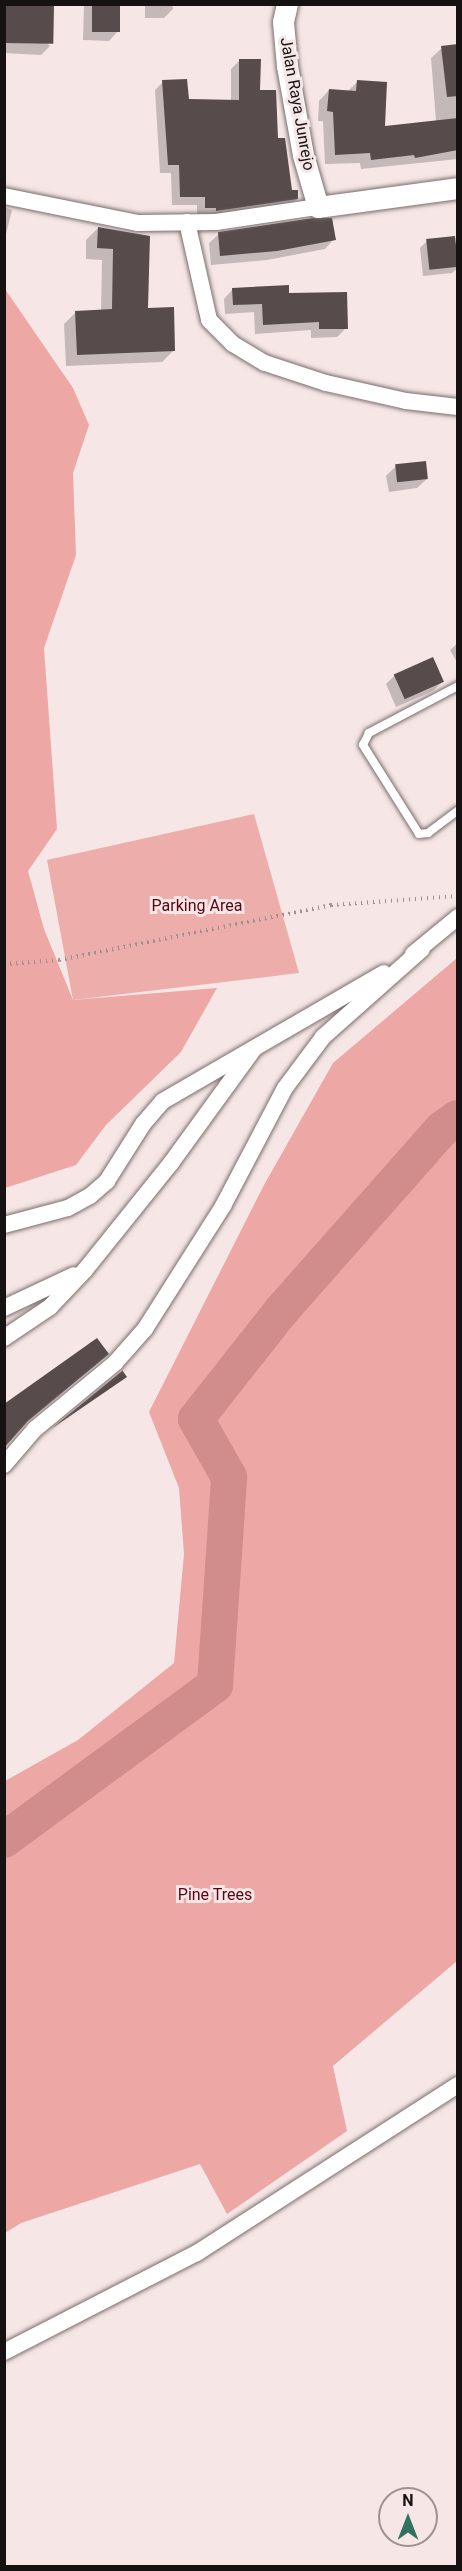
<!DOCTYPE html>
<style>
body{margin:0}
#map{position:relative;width:462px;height:2571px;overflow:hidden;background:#f6e7e6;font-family:Roboto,sans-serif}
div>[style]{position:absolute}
.green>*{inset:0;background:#edadab}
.forest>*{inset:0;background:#eda7a5}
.shadow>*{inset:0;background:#0003}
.river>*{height:36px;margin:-18px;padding:0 18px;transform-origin:18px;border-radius:18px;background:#d18d8b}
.building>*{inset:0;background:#574b4b;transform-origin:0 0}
.path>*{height:4px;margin-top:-2px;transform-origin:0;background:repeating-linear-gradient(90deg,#9c9190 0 1.5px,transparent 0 6px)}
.roads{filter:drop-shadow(0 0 2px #796d6c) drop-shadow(0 0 2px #796d6c)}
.service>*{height:8px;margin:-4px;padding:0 4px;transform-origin:4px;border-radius:4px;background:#fff}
.minor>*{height:16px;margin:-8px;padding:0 8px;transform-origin:8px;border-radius:8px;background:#fff}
.tertiary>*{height:21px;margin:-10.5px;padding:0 10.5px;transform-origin:10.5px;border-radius:10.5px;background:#fff}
span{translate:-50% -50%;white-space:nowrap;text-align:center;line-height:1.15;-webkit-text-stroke:6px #f6e7e6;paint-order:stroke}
.street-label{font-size:16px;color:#171212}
.park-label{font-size:16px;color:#580412}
.frame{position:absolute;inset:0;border:6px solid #171212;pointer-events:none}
.north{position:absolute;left:378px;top:2487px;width:60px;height:60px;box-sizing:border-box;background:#f6e7e6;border:2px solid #9d9291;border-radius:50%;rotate:0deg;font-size:16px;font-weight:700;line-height:24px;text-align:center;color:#171212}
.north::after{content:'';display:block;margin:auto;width:21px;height:27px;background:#32715d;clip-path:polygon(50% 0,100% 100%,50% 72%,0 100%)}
</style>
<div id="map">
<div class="green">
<div style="clip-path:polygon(254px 814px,299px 973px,73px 1000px,47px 860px)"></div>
</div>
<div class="forest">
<div style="clip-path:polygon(5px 289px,73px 388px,89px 425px,73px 473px,76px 555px,44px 648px,57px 829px,28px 871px,44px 929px,73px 1000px,217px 988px,181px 1052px,106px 1125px,76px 1165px,5px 1188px)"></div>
<div style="clip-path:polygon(457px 958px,457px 1961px,333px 2066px,347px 2131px,227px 2214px,200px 2164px,21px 2223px,5px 2233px,5px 1781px,78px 1740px,174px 1663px,184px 1554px,179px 1488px,149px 1412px,264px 1185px,333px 1063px)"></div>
</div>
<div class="shadow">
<div style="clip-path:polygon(4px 4px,50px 46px,41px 55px,4px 53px)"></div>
<div style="clip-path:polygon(84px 4px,119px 4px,118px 31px,109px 41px,83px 40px)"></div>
<div style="clip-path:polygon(145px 4px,172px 4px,173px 9px,164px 18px,145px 18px)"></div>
<div style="clip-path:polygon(458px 47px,458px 159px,361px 169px,360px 163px,325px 164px,323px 121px,318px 121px,319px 101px,329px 90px,347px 92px,358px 81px,384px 127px,436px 121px,431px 58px,442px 48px)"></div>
<div style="clip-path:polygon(240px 60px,259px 92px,291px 192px,297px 199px,288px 207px,197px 216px,197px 205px,172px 205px,171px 173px,160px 173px,155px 90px,163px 82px,187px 101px,231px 101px,231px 69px)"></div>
<div style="clip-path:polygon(4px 207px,12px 210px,4px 242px)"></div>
<div style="clip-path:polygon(98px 228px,148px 237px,147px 309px,174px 350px,162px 362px,66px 366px,64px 324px,76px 312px,101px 311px,102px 260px,86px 259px,86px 240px)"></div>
<div style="clip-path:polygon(219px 234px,334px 239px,325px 249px,267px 260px,211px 265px,209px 243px)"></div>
<div style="clip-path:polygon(454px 238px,458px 268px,452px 273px,423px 276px,420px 248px,427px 241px)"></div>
<div style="clip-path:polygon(233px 289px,288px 294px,346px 328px,337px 337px,311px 338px,311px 330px,255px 334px,254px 312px,225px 314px,224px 299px)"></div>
<div style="clip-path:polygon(396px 466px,427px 479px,417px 488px,389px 492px,386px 476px)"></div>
<div style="clip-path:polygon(458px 643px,458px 664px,450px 650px)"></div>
<div style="clip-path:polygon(395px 675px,442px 682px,433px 691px,396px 707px,386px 684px)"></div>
</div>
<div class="river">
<div style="left:4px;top:1840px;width:262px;rotate:-36.3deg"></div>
<div style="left:215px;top:1685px;width:208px;rotate:-86.1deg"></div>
<div style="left:229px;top:1477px;width:67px;rotate:-119.6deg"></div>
<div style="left:196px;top:1419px;width:137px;rotate:-51.8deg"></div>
<div style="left:281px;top:1311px;width:243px;rotate:-48.5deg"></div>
<div style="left:442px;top:1129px;width:19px;rotate:-35deg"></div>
</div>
<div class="building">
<div style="left:4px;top:4px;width:50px;height:39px;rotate:1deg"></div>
<div style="left:92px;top:4px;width:28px;height:28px"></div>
<div style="clip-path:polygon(458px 44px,458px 96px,447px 97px,441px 46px)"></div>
<div style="clip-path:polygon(239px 59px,261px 59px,260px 90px,276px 90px,278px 138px,285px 138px,292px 190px,298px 190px,298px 199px,216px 211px,216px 208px,205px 208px,205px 197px,180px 197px,179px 165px,168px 165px,162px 80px,187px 79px,189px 99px,239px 100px)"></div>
<div style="clip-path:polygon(357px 80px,387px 82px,385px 126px,458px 118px,458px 150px,415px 158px,414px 155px,371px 160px,370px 153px,335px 155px,333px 112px,327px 111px,329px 89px,356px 91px)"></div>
<div style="clip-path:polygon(313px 218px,332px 218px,336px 240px,277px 251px,220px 256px,218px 232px)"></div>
<div style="clip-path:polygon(98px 227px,150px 236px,148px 308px,174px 307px,175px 351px,77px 355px,75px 311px,112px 309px,113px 249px,97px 248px)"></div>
<div style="left:455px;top:236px;width:31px;height:29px;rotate:84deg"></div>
<div style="clip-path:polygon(289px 285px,289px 293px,347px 292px,348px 329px,319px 329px,319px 322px,263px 325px,262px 304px,233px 305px,232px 288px)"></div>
<div style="left:426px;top:461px;width:18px;height:31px;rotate:84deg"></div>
<div style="left:433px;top:657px;width:27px;height:43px;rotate:66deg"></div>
<div style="clip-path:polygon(97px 1338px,109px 1354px,28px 1421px,4px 1448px,4px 1404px)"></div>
<div style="clip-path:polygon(122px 1370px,127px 1377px,51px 1429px,122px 1371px)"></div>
</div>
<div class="path">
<div style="left:4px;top:964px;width:55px;rotate:-4.2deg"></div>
<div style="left:59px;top:960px;width:278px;rotate:-11.4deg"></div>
<div style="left:331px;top:905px;width:127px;rotate:-4.1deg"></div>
</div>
<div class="roads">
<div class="service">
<div style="left:458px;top:686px;width:101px;rotate:152.2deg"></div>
<div style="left:369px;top:733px;width:13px;rotate:117deg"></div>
<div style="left:363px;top:745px;width:105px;rotate:57.8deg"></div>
<div style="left:419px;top:834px;width:9px;rotate:-6deg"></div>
<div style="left:428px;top:833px;width:38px;rotate:-37deg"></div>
</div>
<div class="minor">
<div style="left:4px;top:196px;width:137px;rotate:11.4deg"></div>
<div style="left:138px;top:223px;width:78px;rotate:-0.7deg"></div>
<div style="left:216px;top:222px;width:103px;rotate:-8.4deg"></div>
<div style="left:187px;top:222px;width:100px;rotate:77.3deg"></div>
<div style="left:209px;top:320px;width:34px;rotate:45deg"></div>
<div style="left:233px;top:344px;width:37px;rotate:31deg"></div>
<div style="left:265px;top:363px;width:64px;rotate:18.2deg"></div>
<div style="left:326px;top:383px;width:82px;rotate:12.7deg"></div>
<div style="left:406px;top:401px;width:52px;rotate:6.6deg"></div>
<div style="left:413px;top:954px;width:58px;rotate:-39.4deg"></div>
<div style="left:4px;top:1225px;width:66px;rotate:-14.9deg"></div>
<div style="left:68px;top:1208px;width:25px;rotate:-29deg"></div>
<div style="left:90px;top:1196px;width:23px;rotate:-41deg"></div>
<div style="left:107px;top:1181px;width:67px;rotate:-57.7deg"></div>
<div style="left:143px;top:1124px;width:30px;rotate:-49deg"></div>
<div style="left:163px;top:1101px;width:255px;rotate:-30.1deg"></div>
<div style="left:4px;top:1308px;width:77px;rotate:-25.2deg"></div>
<div style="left:4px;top:1338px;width:55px;rotate:-34deg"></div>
<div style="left:50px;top:1307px;width:51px;rotate:-46.6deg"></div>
<div style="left:85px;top:1270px;width:137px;rotate:-51.2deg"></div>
<div style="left:171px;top:1163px;width:140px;rotate:-54deg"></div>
<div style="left:4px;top:1465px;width:48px;rotate:-49.3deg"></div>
<div style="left:35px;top:1429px;width:104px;rotate:-39.5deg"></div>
<div style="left:115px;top:1363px;width:45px;rotate:-48.6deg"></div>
<div style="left:145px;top:1329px;width:146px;rotate:-57.6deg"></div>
<div style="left:223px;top:1206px;width:133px;rotate:-62.3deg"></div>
<div style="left:285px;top:1088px;width:64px;rotate:-53.3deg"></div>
<div style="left:323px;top:1037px;width:132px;rotate:-41.6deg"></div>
<div style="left:4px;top:2352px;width:217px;rotate:-27.2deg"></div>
<div style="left:197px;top:2253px;width:310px;rotate:-32.8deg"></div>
</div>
<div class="tertiary">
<div style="left:287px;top:4px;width:18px;rotate:103deg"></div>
<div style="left:283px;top:22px;width:44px;rotate:84.8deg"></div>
<div style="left:287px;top:66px;width:90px;rotate:79.8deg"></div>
<div style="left:303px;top:155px;width:54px;rotate:73.9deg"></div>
<div style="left:318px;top:207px;width:141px;rotate:-7.7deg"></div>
</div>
</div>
<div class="street-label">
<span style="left:297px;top:104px;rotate:80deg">Jalan Raya Junrejo</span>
</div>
<div class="park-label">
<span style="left:197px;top:906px">Parking Area</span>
<span style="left:215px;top:1895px">Pine Trees</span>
</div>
<div class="frame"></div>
<div class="north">N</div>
</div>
